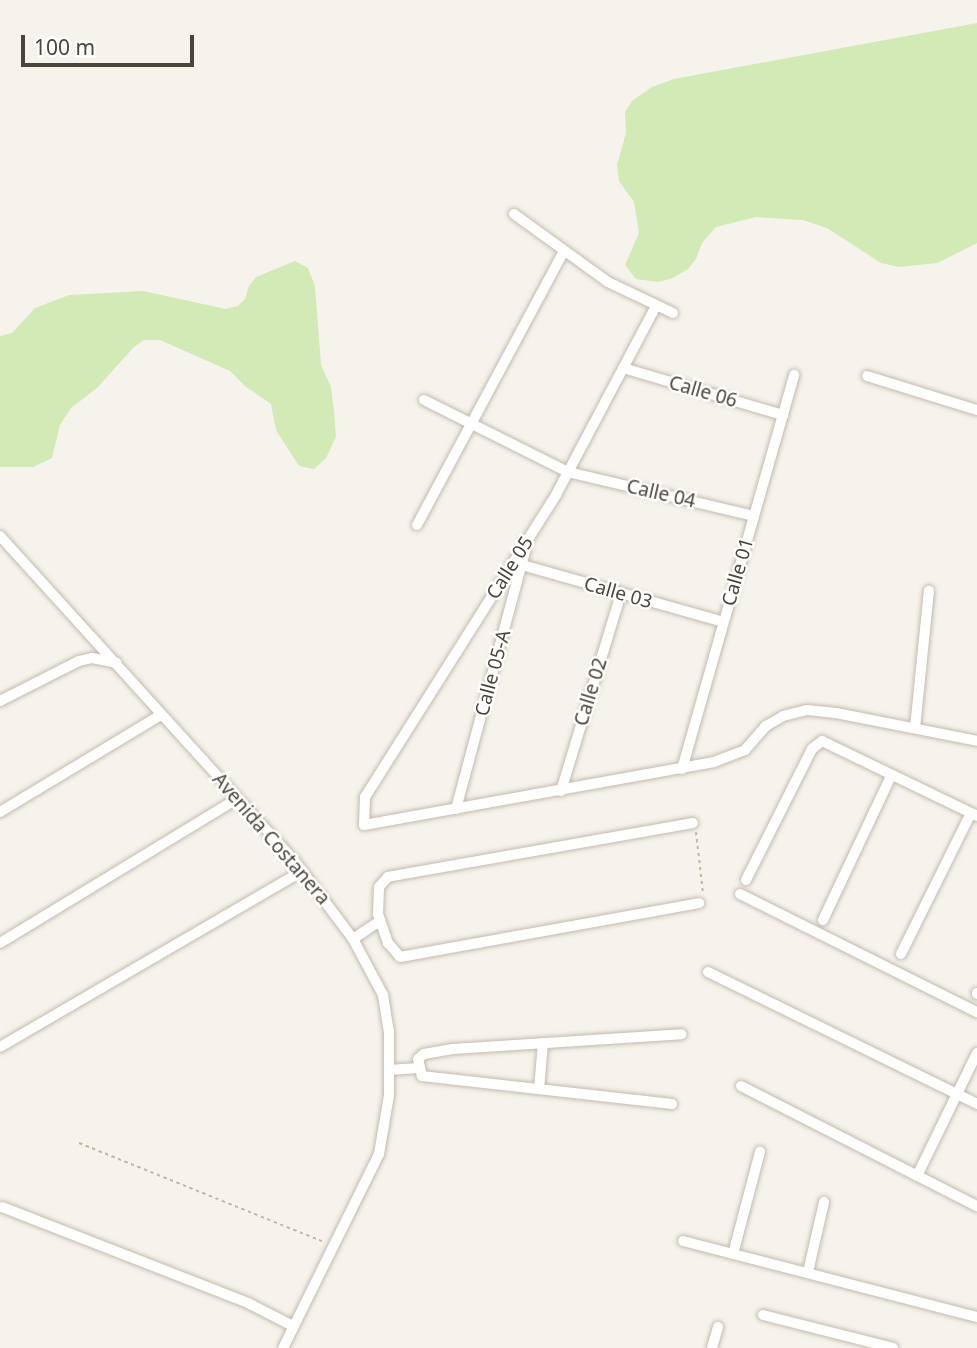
<!DOCTYPE html>
<style>
body{margin:0}
#map{position:relative;width:977px;height:1348px;overflow:hidden;background:#f6f3ec;font-family:"Noto Sans",sans-serif}
div>[style]{position:absolute}
.green>*{inset:0;background:#d2eab5}
.path>*{height:2px;margin-top:-1px;transform-origin:0;background:repeating-linear-gradient(90deg,#c4b79f 0 3.5px,transparent 0 7px)}
.roads{filter:drop-shadow(0 0 2px #c2bbae) drop-shadow(0 0 2px #c2bbae)}
.street>*{height:10px;margin:-5px;padding:0 5px;transform-origin:5px;border-radius:5px;background:#fff}
span{translate:-50% -50%;white-space:nowrap;text-align:center;line-height:1.15;-webkit-text-stroke:5px #fff;paint-order:stroke}
.street-label{font-size:19px;color:#4b4439}
.scale{position:absolute;left:21px;top:35px;width:173px;height:32px;box-sizing:border-box;border:4px solid #4b4439;border-top:0;padding-left:9px;font-size:21px;line-height:24px;white-space:nowrap;color:#4b4439;-webkit-text-stroke:5px #fff;paint-order:stroke}
</style>
<div id="map">
<div class="green">
<div style="clip-path:polygon(977px 23px,977px 243px,937px 263px,899px 267px,881px 263px,827px 228px,803px 220px,756px 217px,716px 227px,702px 243px,696px 259px,688px 269px,673px 278px,658px 282px,636px 279px,625px 265px,639px 233px,634px 202px,619px 181px,617px 165px,626px 133px,625px 112px,632px 101px,652px 87px,674px 79px)"></div>
<div style="clip-path:polygon(295px 261px,308px 268px,315px 286px,321px 365px,331px 387px,334px 411px,336px 437px,326px 458px,314px 469px,299px 466px,276px 430px,271px 404px,246px 387px,230px 371px,160px 340px,144px 340px,134px 347px,97px 388px,71px 408px,60px 425px,52px 458px,33px 467px,0 467px,0 336px,12px 333px,35px 308px,69px 295px,143px 291px,226px 309px,238px 306px,245px 299px,249px 286px,256px 277px)"></div>
</div>
<div class="path">
<div style="left:696px;top:832px;width:61px;rotate:83.5deg"></div>
<div style="left:79px;top:1143px;width:262px;rotate:22deg"></div>
</div>
<div class="roads">
<div class="street">
<div style="left:514px;top:214px;width:116px;rotate:35.9deg"></div>
<div style="left:608px;top:282px;width:72px;rotate:25.5deg"></div>
<div style="left:656px;top:306px;width:214px;rotate:117.9deg"></div>
<div style="left:556px;top:495px;width:357px;rotate:122.3deg"></div>
<div style="left:365px;top:797px;width:28px;rotate:92deg"></div>
<div style="left:364px;top:825px;width:356px;rotate:-10.2deg"></div>
<div style="left:714px;top:762px;width:33px;rotate:-21deg"></div>
<div style="left:745px;top:750px;width:32px;rotate:-49deg"></div>
<div style="left:766px;top:726px;width:20px;rotate:-30deg"></div>
<div style="left:783px;top:716px;width:25px;rotate:-14deg"></div>
<div style="left:807px;top:710px;width:29px;rotate:6deg"></div>
<div style="left:836px;top:713px;width:144px;rotate:11.2deg"></div>
<div style="left:623px;top:368px;width:167px;rotate:16.4deg"></div>
<div style="left:867px;top:376px;width:115px;rotate:17.2deg"></div>
<div style="left:424px;top:400px;width:161px;rotate:26.6deg"></div>
<div style="left:568px;top:472px;width:191px;rotate:13.3deg"></div>
<div style="left:417px;top:525px;width:311px;rotate:-61.8deg"></div>
<div style="left:0;top:536px;width:436px;rotate:47.8deg"></div>
<div style="left:293px;top:859px;width:100px;rotate:53.1deg"></div>
<div style="left:353px;top:939px;width:64px;rotate:61.8deg"></div>
<div style="left:383px;top:995px;width:36px;rotate:81deg"></div>
<div style="left:389px;top:1031px;width:64px;rotate:90deg"></div>
<div style="left:389px;top:1095px;width:60px;rotate:99.6deg"></div>
<div style="left:379px;top:1154px;width:216px;rotate:116.3deg"></div>
<div style="left:515px;top:563px;width:216px;rotate:15.8deg"></div>
<div style="left:0;top:701px;width:89px;rotate:-26.9deg"></div>
<div style="left:79px;top:661px;width:13px;rotate:-13deg"></div>
<div style="left:92px;top:658px;width:25px;rotate:11deg"></div>
<div style="left:915px;top:728px;width:138px;rotate:-84.2deg"></div>
<div style="left:682px;top:769px;width:410px;rotate:-74.1deg"></div>
<div style="left:561px;top:791px;width:207px;rotate:-73.1deg"></div>
<div style="left:456px;top:809px;width:270px;rotate:-75deg"></div>
<div style="left:0;top:812px;width:188px;rotate:-31.1deg"></div>
<div style="left:693px;top:823px;width:310px;rotate:170deg"></div>
<div style="left:388px;top:877px;width:13px;rotate:132deg"></div>
<div style="left:379px;top:887px;width:27px;rotate:92deg"></div>
<div style="left:378px;top:914px;width:31px;rotate:71deg"></div>
<div style="left:388px;top:943px;width:18px;rotate:49deg"></div>
<div style="left:400px;top:957px;width:304px;rotate:-10.2deg"></div>
<div style="left:746px;top:880px;width:147px;rotate:-63.3deg"></div>
<div style="left:812px;top:749px;width:13px;rotate:-39deg"></div>
<div style="left:822px;top:741px;width:172px;rotate:25.8deg"></div>
<div style="left:740px;top:894px;width:265px;rotate:26.5deg"></div>
<div style="left:823px;top:920px;width:161px;rotate:-64.7deg"></div>
<div style="left:353px;top:939px;width:32px;rotate:-34deg"></div>
<div style="left:0;top:943px;width:277px;rotate:-31.3deg"></div>
<div style="left:901px;top:954px;width:157px;rotate:-63.6deg"></div>
<div style="left:708px;top:972px;width:300px;rotate:26.1deg"></div>
<div style="left:977px;top:994px;width:1px;rotate:-90deg"></div>
<div style="left:0;top:1047px;width:350px;rotate:-30.2deg"></div>
<div style="left:389px;top:1070px;width:29px;rotate:-4deg"></div>
<div style="left:741px;top:1086px;width:265px;rotate:27deg"></div>
<div style="left:539px;top:1089px;width:46px;rotate:-85deg"></div>
<div style="left:672px;top:1104px;width:252px;rotate:-173.6deg"></div>
<div style="left:422px;top:1076px;width:17px;rotate:-103deg"></div>
<div style="left:418px;top:1059px;width:8px;rotate:-40deg"></div>
<div style="left:424px;top:1054px;width:29px;rotate:-10deg"></div>
<div style="left:453px;top:1049px;width:229px;rotate:-3.7deg"></div>
<div style="left:917px;top:1176px;width:137px;rotate:-64deg"></div>
<div style="left:2px;top:1207px;width:264px;rotate:21.3deg"></div>
<div style="left:248px;top:1303px;width:51px;rotate:27.1deg"></div>
<div style="left:683px;top:1241px;width:304px;rotate:14.5deg"></div>
<div style="left:733px;top:1254px;width:106px;rotate:-75.2deg"></div>
<div style="left:808px;top:1272px;width:72px;rotate:-77.1deg"></div>
<div style="left:763px;top:1315px;width:134px;rotate:14.2deg"></div>
<div style="left:712px;top:1348px;width:22px;rotate:-74deg"></div>
</div>
</div>
<div class="street-label">
<span style="left:703px;top:392px;rotate:16deg">Calle 06</span>
<span style="left:661px;top:494px;rotate:13deg">Calle 04</span>
<span style="left:510px;top:568px;rotate:-58deg">Calle 05</span>
<span style="left:738px;top:572px;rotate:-74deg">Calle 01</span>
<span style="left:618px;top:593px;rotate:16deg">Calle 03</span>
<span style="left:493px;top:673px;rotate:-75deg">Calle 05-A</span>
<span style="left:591px;top:692px;rotate:-73deg">Calle 02</span>
<span style="left:271px;top:839px;rotate:49deg">Avenida Costanera</span>
</div>
<div class="scale">100 m</div>
</div>
